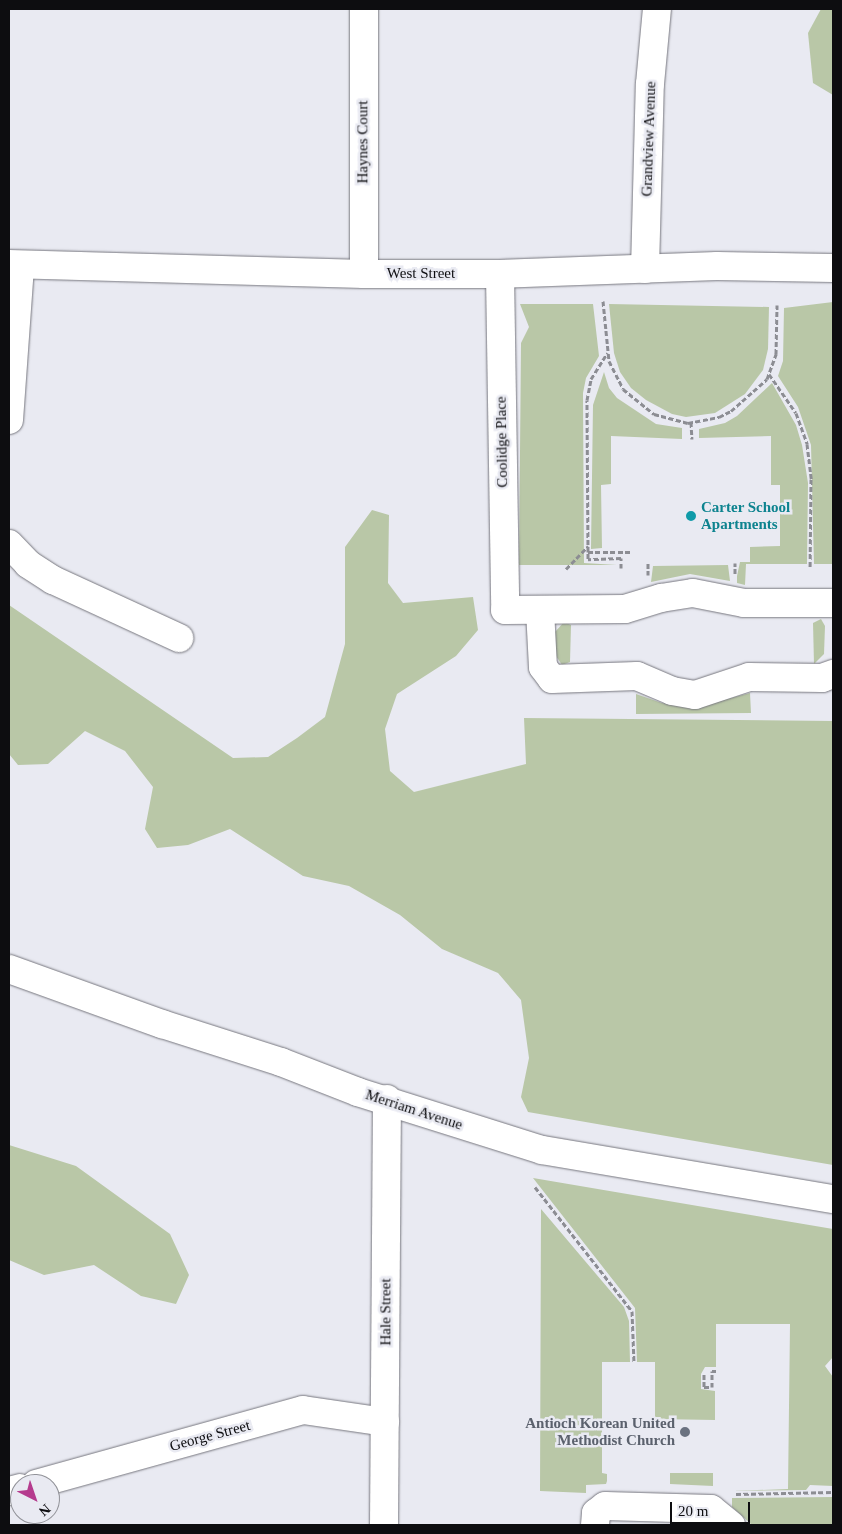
<!DOCTYPE html>
<style>
body{margin:0}
#map{position:relative;width:842px;height:1534px;overflow:hidden;background:#e9eaf2;font-family:Georgia,serif}
div>[style]{position:absolute}
.green>*{inset:0;background:#b9c7a7}
.path>*{height:3px;margin-top:-1.5px;transform-origin:0;background:repeating-linear-gradient(90deg,#8c8d93 0 5px,transparent 0 7.5px)}
.roads{filter:drop-shadow(0 0 1px #77777f) drop-shadow(0 0 1px #77777f)}
.minor>*{height:28px;margin:-14px;padding:0 14px;transform-origin:14px;border-radius:14px;background:#fff}
.major>*{height:28px;margin:-14px;padding:0 14px;transform-origin:14px;border-radius:14px;background:#fff}
.dots>*{width:14px;height:14px;translate:-50% -50%;box-sizing:border-box;border:2px solid #e9eaf2;border-radius:50%}
span{translate:-50% -50%;white-space:nowrap;text-align:center;line-height:1.15;-webkit-text-stroke:5px #e9eaf2;paint-order:stroke}
.street-label{font-size:15px;color:#0d0d10}
.culture-label{font-size:15px;color:#0d838f;font-weight:700}
.left{translate:0 -50%;text-align:left}
.worship-label{font-size:15px;color:#5b616d;font-weight:700}
.right{translate:-100% -50%;text-align:right}
.frame{position:absolute;inset:0;border:10px solid #0d0d10;pointer-events:none}
.north{position:absolute;left:10px;top:1474px;width:50px;height:50px;box-sizing:border-box;background:#e9eaf2;border:1px solid #919298;border-radius:50%;rotate:139deg;font-size:14px;font-weight:700;line-height:20px;text-align:center;color:#0d0d10}
.north::after{content:'';display:block;margin:auto;width:18px;height:22px;background:#b53b8e;clip-path:polygon(50% 0,100% 100%,50% 72%,0 100%)}
.scale{position:absolute;left:670px;top:1502px;width:80px;height:22px;box-sizing:border-box;border:2px solid #0d0d10;border-top:0;padding-left:6px;font-size:15px;line-height:18px;white-space:nowrap;color:#0d0d10;-webkit-text-stroke:4px #e9eaf2;paint-order:stroke}
</style>
<div id="map">
<div class="green">
<div style="clip-path:polygon(821px 9px,833px 9px,833px 95px,813px 83px,808px 33px)"></div>
<div style="clip-path:polygon(833px 302px,833px 564px,814px 564px,811px 445px,798px 407px,778px 376px,783px 361px,784px 308px)"></div>
<div style="clip-path:polygon(520px 304px,593px 304px,599px 356px,586px 378px,583px 393px,584px 563px,617px 565px,519px 565px,521px 343px,529px 327px)"></div>
<div style="clip-path:polygon(609px 304px,769px 307px,768px 349px,763px 370px,745px 394px,715px 413px,686px 417px,672px 414px,646px 400px,631px 388px,620px 372px,614px 353px)"></div>
<div style="clip-path:polygon(604px 372px,609px 388px,617px 398px,656px 424px,682px 428px,682px 439px,611px 436px,611px 484px,601px 485px,602px 548px,591px 549px,593px 405px)"></div>
<div style="clip-path:polygon(772px 383px,796px 425px,802px 445px,808px 483px,807px 564px,746px 564px,745px 585px,737px 583px,737px 576px,740px 562px,750px 562px,750px 547px,780px 546px,780px 485px,771px 485px,771px 436px,699px 438px,699px 429px,725px 423px,737px 416px)"></div>
<div style="clip-path:polygon(372px 510px,389px 515px,388px 583px,403px 603px,473px 597px,478px 630px,456px 656px,397px 694px,385px 729px,390px 771px,414px 792px,526px 764px,524px 718px,833px 721px,833px 1165px,528px 1112px,521px 1097px,529px 1058px,521px 1000px,498px 973px,442px 949px,400px 915px,349px 886px,303px 876px,230px 829px,188px 845px,157px 848px,145px 829px,153px 787px,125px 751px,85px 731px,48px 764px,18px 765px,9px 754px,9px 605px,233px 758px,268px 757px,297px 738px,325px 717px,345px 644px,345px 547px)"></div>
<div style="clip-path:polygon(728px 565px,730px 581px,690px 574px,651px 582px,653px 566px)"></div>
<div style="clip-path:polygon(821px 619px,825px 626px,824px 654px,814px 664px,813px 623px)"></div>
<div style="clip-path:polygon(564px 622px,571px 625px,570px 662px,562px 665px,556px 656px,555px 632px)"></div>
<div style="clip-path:polygon(750px 693px,751px 713px,636px 714px,636px 694px,662px 703px,695px 707px)"></div>
<div style="clip-path:polygon(9px 1145px,76px 1166px,170px 1234px,189px 1275px,176px 1304px,141px 1296px,94px 1265px,44px 1275px,9px 1260px)"></div>
<div style="clip-path:polygon(533px 1178px,833px 1229px,833px 1357px,825px 1366px,833px 1377px,833px 1486px,810px 1485px,806px 1490px,732px 1491px,788px 1489px,790px 1324px,716px 1324px,716px 1367px,705px 1367px,701px 1374px,701px 1389px,715px 1391px,715px 1379px,715px 1420px,655px 1419px,655px 1362px,637px 1362px,635px 1308px)"></div>
<div style="clip-path:polygon(541px 1209px,624px 1307px,629px 1321px,630px 1362px,602px 1362px,602px 1473px,607px 1474px,607px 1481px,606px 1484px,586px 1485px,586px 1493px,540px 1491px)"></div>
<div style="clip-path:polygon(670px 1473px,713px 1473px,713px 1486px,670px 1484px)"></div>
<div style="clip-path:polygon(833px 1497px,833px 1525px,752px 1525px,732px 1507px,732px 1498px)"></div>
</div>
<div class="path">
<div style="left:603px;top:301px;width:60px;rotate:84.3deg"></div>
<div style="left:609px;top:361px;width:31px;rotate:63deg"></div>
<div style="left:623px;top:389px;width:40px;rotate:39deg"></div>
<div style="left:654px;top:414px;width:35px;rotate:15deg"></div>
<div style="left:688px;top:423px;width:32px;rotate:-11deg"></div>
<div style="left:719px;top:417px;width:13px;rotate:-27deg"></div>
<div style="left:731px;top:411px;width:48px;rotate:-41.6deg"></div>
<div style="left:767px;top:379px;width:27px;rotate:-70deg"></div>
<div style="left:776px;top:354px;width:49px;rotate:-88.8deg"></div>
<div style="left:769px;top:374px;width:47px;rotate:55.3deg"></div>
<div style="left:796px;top:413px;width:33px;rotate:70deg"></div>
<div style="left:807px;top:444px;width:35px;rotate:83deg"></div>
<div style="left:811px;top:479px;width:89px;rotate:90.6deg"></div>
<div style="left:691px;top:422px;width:17px;rotate:87deg"></div>
<div style="left:588px;top:552px;width:152px;rotate:-90.4deg"></div>
<div style="left:587px;top:400px;width:21px;rotate:-79deg"></div>
<div style="left:591px;top:379px;width:31px;rotate:-58deg"></div>
<div style="left:648px;top:563px;width:12px;rotate:90deg"></div>
<div style="left:621px;top:568px;width:10px;rotate:-90deg"></div>
<div style="left:621px;top:558px;width:33px;rotate:178deg"></div>
<div style="left:588px;top:559px;width:7px;rotate:-90deg"></div>
<div style="left:588px;top:552px;width:42px"></div>
<div style="left:566px;top:569px;width:32px;rotate:-46deg"></div>
<div style="left:735px;top:574px;width:11px;rotate:-90deg"></div>
<div style="left:535px;top:1187px;width:157px;rotate:52deg"></div>
<div style="left:632px;top:1311px;width:51px;rotate:87.8deg"></div>
<div style="left:704px;top:1374px;width:13px;rotate:90deg"></div>
<div style="left:704px;top:1387px;width:8px"></div>
<div style="left:712px;top:1387px;width:16px;rotate:-90deg"></div>
<div style="left:712px;top:1371px;width:4px"></div>
<div style="left:736px;top:1494px;width:97px;rotate:-1.2deg"></div>
</div>
<div class="roads">
<div class="minor">
<div style="left:645px;top:269px;width:185px;rotate:-88.5deg"></div>
<div style="left:650px;top:84px;width:75px;rotate:-84.7deg"></div>
<div style="left:364px;top:274px;width:265px;rotate:-90deg"></div>
<div style="left:500px;top:274px;width:336px;rotate:89.1deg"></div>
<div style="left:505px;top:610px;width:120px;rotate:-0.5deg"></div>
<div style="left:625px;top:609px;width:38px;rotate:-17deg"></div>
<div style="left:661px;top:598px;width:32px;rotate:-9deg"></div>
<div style="left:693px;top:593px;width:52px;rotate:11.1deg"></div>
<div style="left:744px;top:603px;width:89px"></div>
<div style="left:9px;top:420px;width:155px;rotate:-85.9deg"></div>
<div style="left:9px;top:544px;width:28px;rotate:46deg"></div>
<div style="left:28px;top:564px;width:30px;rotate:33deg"></div>
<div style="left:53px;top:580px;width:139px;rotate:24.7deg"></div>
<div style="left:540px;top:610px;width:57px;rotate:87deg"></div>
<div style="left:543px;top:667px;width:15px;rotate:53deg"></div>
<div style="left:552px;top:679px;width:85px;rotate:-2deg"></div>
<div style="left:637px;top:676px;width:38px;rotate:23deg"></div>
<div style="left:672px;top:691px;width:23px;rotate:10deg"></div>
<div style="left:695px;top:695px;width:57px;rotate:-18.4deg"></div>
<div style="left:749px;top:677px;width:73px;rotate:0.8deg"></div>
<div style="left:822px;top:678px;width:12px;rotate:-20deg"></div>
<div style="left:9px;top:969px;width:163px;rotate:19.8deg"></div>
<div style="left:162px;top:1024px;width:125px;rotate:17.7deg"></div>
<div style="left:281px;top:1062px;width:83px;rotate:21.3deg"></div>
<div style="left:358px;top:1092px;width:193px;rotate:17.5deg"></div>
<div style="left:542px;top:1150px;width:295px;rotate:9.6deg"></div>
<div style="left:36px;top:1484px;width:277px;rotate:-15.5deg"></div>
<div style="left:303px;top:1410px;width:83px;rotate:8.3deg"></div>
<div style="left:9px;top:1491px;width:11px;rotate:-15deg"></div>
<div style="left:384px;top:1525px;width:426px;rotate:-89.6deg"></div>
<div style="left:595px;top:1525px;width:12px;rotate:-85deg"></div>
<div style="left:596px;top:1513px;width:11px;rotate:-38deg"></div>
<div style="left:605px;top:1506px;width:106px;rotate:1.6deg"></div>
<div style="left:711px;top:1509px;width:26px;rotate:39deg"></div>
</div>
<div class="major">
<div style="left:9px;top:264px;width:355px;rotate:1.6deg"></div>
<div style="left:364px;top:274px;width:136px"></div>
<div style="left:500px;top:274px;width:217px;rotate:-2.1deg"></div>
<div style="left:717px;top:266px;width:116px;rotate:1deg"></div>
</div>
</div>
<div class="dots">
<div style="left:691px;top:516px;background:#0f9aa8"></div>
<div style="left:685px;top:1432px;background:#6b7280"></div>
</div>
<div class="street-label">
<span style="left:649px;top:139px;rotate:-88deg">Grandview Avenue</span>
<span style="left:363px;top:142px;rotate:-90deg">Haynes Court</span>
<span style="left:421px;top:274px">West Street</span>
<span style="left:502px;top:442px;rotate:-91deg">Coolidge Place</span>
<span style="left:414px;top:1110px;rotate:18deg">Merriam Avenue</span>
<span style="left:386px;top:1312px;rotate:-90deg">Hale Street</span>
<span style="left:210px;top:1436px;rotate:-15deg">George Street</span>
</div>
<div class="culture-label">
<span class="left" style="left:701px;top:516px">Carter School<br>Apartments</span>
</div>
<div class="worship-label">
<span class="right" style="left:675px;top:1432px">Antioch Korean United<br>Methodist Church</span>
</div>
<div class="frame"></div>
<div class="north">N</div>
<div class="scale">20 m</div>
</div>
